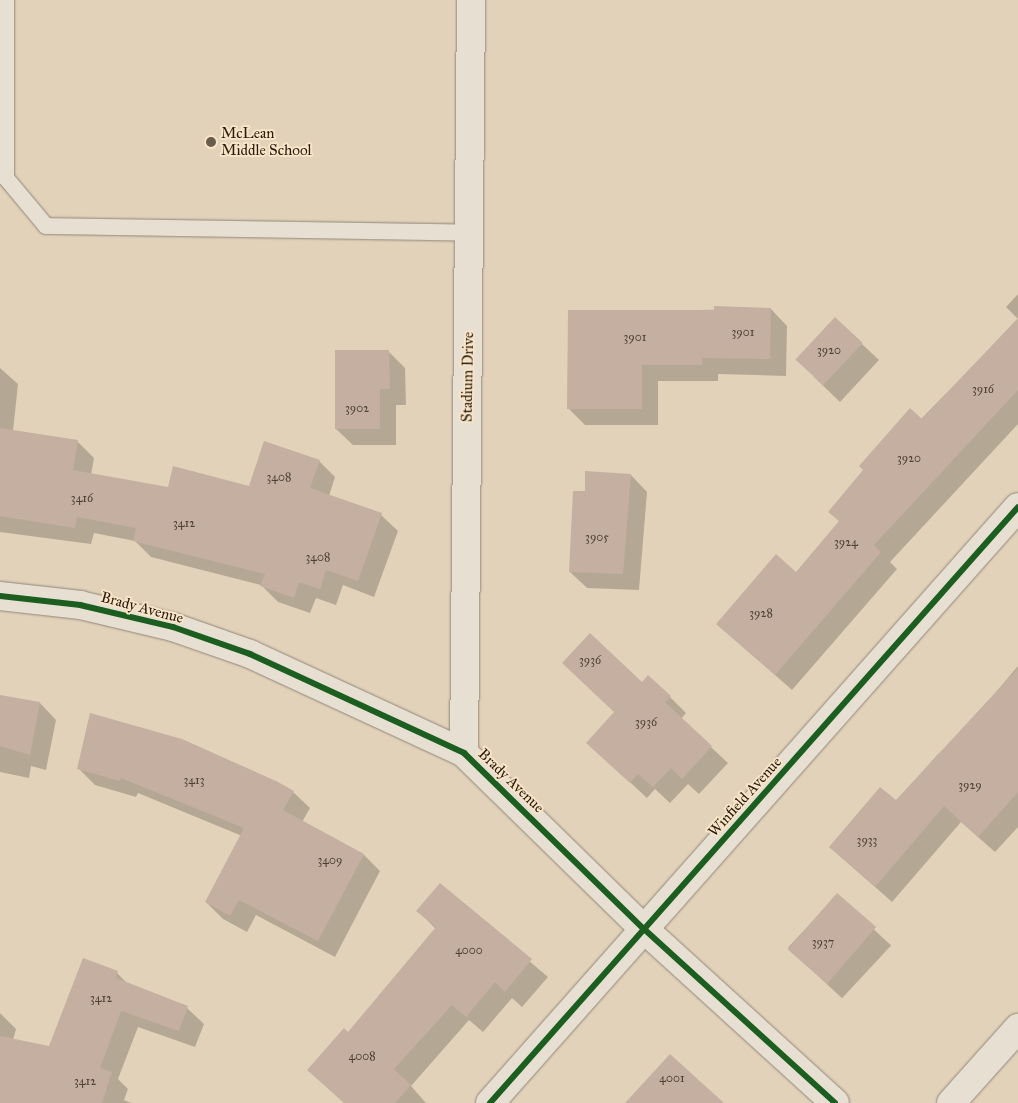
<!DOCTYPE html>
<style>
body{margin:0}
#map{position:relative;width:1018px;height:1103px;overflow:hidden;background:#e2d2ba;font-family:"IM FELL Great Primer",serif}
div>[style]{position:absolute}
.shadow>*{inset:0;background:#0003;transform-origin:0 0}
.building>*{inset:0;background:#c5afa1;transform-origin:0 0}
.roads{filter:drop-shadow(0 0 1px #918778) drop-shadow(0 0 1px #918778)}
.lane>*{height:16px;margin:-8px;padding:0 8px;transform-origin:8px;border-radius:8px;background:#e7dfd2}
.street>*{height:28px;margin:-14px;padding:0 14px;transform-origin:14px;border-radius:14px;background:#e7dfd2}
.secondary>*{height:28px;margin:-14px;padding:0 14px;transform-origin:14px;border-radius:14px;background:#e7dfd2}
.cycleway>*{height:6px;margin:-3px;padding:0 3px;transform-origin:3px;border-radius:3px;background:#1b5e20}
.dots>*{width:14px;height:14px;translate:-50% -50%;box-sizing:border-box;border:2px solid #f8e4c6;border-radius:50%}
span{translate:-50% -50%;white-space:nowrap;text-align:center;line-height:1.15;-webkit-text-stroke:4px #f8e4c6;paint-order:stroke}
.number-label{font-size:12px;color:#4e4135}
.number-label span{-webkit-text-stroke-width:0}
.poi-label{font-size:15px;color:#271c11}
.left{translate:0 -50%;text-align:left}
.street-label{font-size:15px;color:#271c11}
</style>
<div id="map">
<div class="shadow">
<div style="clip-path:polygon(1018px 294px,1018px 319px,1006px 307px)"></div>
<div style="clip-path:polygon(771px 309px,787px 326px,786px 376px,718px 374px,718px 381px,658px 381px,658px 425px,585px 425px,569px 409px,569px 312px)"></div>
<div style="clip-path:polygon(1018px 320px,1018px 424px,890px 562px,897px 569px,792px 690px,717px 624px,796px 574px,840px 522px,830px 512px)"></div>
<div style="clip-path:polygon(862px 344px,879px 360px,840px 402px,813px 376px)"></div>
<div style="clip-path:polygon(388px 351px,405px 368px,406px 405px,396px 405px,396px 445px,353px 445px,336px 429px)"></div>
<div style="clip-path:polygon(0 368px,18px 384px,13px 431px,78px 442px,94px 458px,91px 475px,169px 488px,250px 488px,319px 461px,335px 477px,329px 496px,381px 515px,398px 531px,374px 597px,343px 585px,336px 605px,316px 598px,310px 613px,278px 602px,261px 585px,151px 557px,135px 541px,94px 533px,91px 544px,0 532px)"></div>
<div style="clip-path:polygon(631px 475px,647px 492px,639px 590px,587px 588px,570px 572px)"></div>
<div style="clip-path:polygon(1018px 666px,1018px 827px,995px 852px,961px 822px,892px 902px,830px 847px,896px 802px,939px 753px,942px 756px)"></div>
<div style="clip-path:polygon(642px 684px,670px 697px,686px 713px,681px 719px,728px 763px,699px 794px,688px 784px,670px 803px,655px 789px,647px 798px,605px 759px)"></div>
<div style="clip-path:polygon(0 697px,40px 703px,56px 720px,46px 770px,31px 766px,29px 778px,0 772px)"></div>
<div style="clip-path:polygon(78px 768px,293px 792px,310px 808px,302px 822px,364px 855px,380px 871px,335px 957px,256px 915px,247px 932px,223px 919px,206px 902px,242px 836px,138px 793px,136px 797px,95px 785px)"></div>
<div style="clip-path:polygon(440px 885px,548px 977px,522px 1007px,512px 998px,483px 1032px,469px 1020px,411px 1086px,426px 1103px,344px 1103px,348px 1034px,436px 929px,418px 911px)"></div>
<div style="left:837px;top:895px;width:74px;height:72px;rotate:43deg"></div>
<div style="clip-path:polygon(117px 973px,129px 985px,187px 1008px,204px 1024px,195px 1047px,138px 1027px,118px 1079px,128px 1089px,124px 1100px,131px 1103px,0 1103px,0 1013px,16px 1029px,13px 1040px,50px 1048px)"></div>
</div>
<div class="building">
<div style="clip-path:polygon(714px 306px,771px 308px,770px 359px,702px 358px,702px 365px,642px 365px,642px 409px,567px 409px,568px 310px,714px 310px)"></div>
<div style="left:835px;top:317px;width:38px;height:58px;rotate:43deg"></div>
<div style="clip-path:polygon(1018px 318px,1018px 390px,874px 545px,881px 552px,775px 675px,716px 624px,776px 554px,796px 572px,839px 521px,828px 512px,863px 470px,859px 466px,910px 408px,922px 419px)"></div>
<div style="clip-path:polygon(335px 350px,389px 350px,390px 389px,380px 389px,380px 429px,335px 429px)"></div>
<div style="clip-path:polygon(0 428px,78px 440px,73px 470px,168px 487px,173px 466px,249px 486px,264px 441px,320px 460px,310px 488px,382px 513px,358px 581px,326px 570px,320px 589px,299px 582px,294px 598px,260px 586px,265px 574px,133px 541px,136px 528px,77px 517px,75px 528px,0 516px)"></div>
<div style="clip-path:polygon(585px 471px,631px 474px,623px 574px,569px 572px,573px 491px,585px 491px)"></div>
<div style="clip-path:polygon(590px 633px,642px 682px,648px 675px,671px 696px,665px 702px,712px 746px,682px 779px,671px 768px,653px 787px,638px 774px,630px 783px,586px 743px,614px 712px,562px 663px)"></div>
<div style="clip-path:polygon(1018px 668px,1018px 792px,978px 837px,944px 806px,875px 887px,829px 847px,880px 787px,896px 800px)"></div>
<div style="clip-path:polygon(0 695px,40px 702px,30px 755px,0 746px)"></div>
<div style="clip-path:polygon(90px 713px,182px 739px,276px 781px,294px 791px,283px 810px,364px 854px,318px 941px,239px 900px,230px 916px,205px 902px,244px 828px,121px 778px,120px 781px,77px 769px)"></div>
<div style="clip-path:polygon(440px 883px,532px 959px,505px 992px,495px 982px,466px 1017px,452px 1005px,394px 1069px,411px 1085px,395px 1103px,344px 1103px,307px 1070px,344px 1028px,348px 1032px,436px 927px,416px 911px)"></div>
<div style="left:837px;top:893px;width:52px;height:75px;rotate:41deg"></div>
<div style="clip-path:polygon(83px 958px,118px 971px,116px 978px,188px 1006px,179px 1031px,121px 1011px,100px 1068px,112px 1072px,102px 1103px,0 1103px,0 1036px,49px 1046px)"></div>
<div style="clip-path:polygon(670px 1054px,724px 1103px,625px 1103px)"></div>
</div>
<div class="roads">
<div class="lane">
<div style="left:6px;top:0;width:178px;rotate:90deg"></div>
<div style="left:6px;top:178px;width:62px;rotate:50.2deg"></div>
<div style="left:46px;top:226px;width:423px;rotate:0.9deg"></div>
</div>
<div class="street">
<div style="left:0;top:596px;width:81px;rotate:6.4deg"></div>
<div style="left:80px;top:605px;width:96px;rotate:13.3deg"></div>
<div style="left:173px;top:627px;width:82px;rotate:19.3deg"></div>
<div style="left:250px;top:654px;width:236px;rotate:24.8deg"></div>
<div style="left:490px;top:1103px;width:796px;rotate:-48.46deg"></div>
</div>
<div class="secondary">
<div style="left:471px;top:0;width:753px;rotate:90.53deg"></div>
<div style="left:464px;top:753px;width:252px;rotate:44.4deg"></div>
<div style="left:644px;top:929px;width:258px;rotate:42.3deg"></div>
<div style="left:951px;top:1103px;width:101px;rotate:-48.2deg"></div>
</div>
</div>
<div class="cycleway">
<div style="left:0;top:596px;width:81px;rotate:6.4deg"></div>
<div style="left:80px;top:605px;width:96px;rotate:13.3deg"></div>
<div style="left:173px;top:627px;width:82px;rotate:19.3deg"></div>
<div style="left:250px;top:654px;width:236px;rotate:24.8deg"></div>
<div style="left:464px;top:753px;width:252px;rotate:44.4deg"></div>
<div style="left:644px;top:929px;width:258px;rotate:42.3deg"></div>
<div style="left:490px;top:1103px;width:796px;rotate:-48.46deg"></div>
</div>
<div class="dots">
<div style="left:211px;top:142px;background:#685c4c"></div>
</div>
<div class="number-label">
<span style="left:743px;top:333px">3901</span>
<span style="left:635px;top:338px">3901</span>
<span style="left:829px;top:351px">3920</span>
<span style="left:983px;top:390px">3916</span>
<span style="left:357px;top:409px">3902</span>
<span style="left:909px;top:459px">3920</span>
<span style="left:279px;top:478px">3408</span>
<span style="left:82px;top:499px">3416</span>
<span style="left:184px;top:524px">3412</span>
<span style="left:597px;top:538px">3905</span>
<span style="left:846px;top:543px">3924</span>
<span style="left:318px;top:558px">3408</span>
<span style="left:761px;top:614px">3928</span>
<span style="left:590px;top:661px">3936</span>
<span style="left:646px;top:723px">3936</span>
<span style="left:194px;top:781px">3413</span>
<span style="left:970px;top:786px">3929</span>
<span style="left:867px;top:841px">3933</span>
<span style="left:330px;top:861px">3409</span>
<span style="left:823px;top:943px">3937</span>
<span style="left:469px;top:951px">4000</span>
<span style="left:101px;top:999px">3412</span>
<span style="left:362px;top:1057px">4008</span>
<span style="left:672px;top:1079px">4001</span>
<span style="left:85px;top:1082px">3412</span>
</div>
<div class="poi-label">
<span class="left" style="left:221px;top:142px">McLean<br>Middle School</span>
</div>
<div class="street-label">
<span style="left:468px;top:377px;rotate:-89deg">Stadium Drive</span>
<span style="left:142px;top:608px;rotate:15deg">Brady Avenue</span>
<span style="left:511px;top:781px;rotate:44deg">Brady Avenue</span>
<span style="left:745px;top:797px;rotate:-48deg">Winfield Avenue</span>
</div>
</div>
